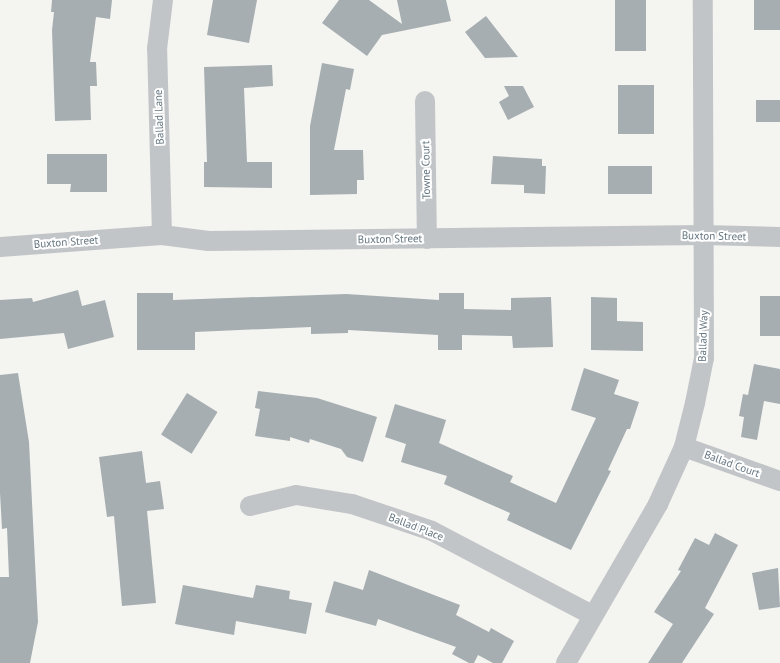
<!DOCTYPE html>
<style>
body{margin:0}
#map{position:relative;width:780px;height:663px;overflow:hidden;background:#f4f4f0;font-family:"PT Sans",sans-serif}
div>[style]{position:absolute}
.building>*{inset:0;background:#a6aeb2;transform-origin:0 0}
.minor>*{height:20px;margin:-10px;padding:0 10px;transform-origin:10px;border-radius:10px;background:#c2c5c8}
span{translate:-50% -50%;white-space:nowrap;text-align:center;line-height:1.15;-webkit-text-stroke:4px #fff;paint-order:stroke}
.street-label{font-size:11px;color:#647580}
</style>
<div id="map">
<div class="building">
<div style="clip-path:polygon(52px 0,112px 0,110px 19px,96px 17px,90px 62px,96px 62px,97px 86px,90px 86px,91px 120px,55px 121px,52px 30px,54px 12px,51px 12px)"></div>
<div style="clip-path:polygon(213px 0,257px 0,249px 43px,207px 35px)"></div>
<div style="clip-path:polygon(339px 0,369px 0,402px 24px,397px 0,446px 0,451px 21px,382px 35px,367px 56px,322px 23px)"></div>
<div style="left:615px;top:0;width:31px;height:51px"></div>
<div style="left:754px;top:0;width:26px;height:30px"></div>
<div style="clip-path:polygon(486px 16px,518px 57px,485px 58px,465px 32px)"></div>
<div style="clip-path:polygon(322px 63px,354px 69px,350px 90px,346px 89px,334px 150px,363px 150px,364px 180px,357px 180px,357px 194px,310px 195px,310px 126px)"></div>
<div style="clip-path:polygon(272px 65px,273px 86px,244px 88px,247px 162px,272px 162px,272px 188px,204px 187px,204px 162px,207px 162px,204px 67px)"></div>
<div style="left:618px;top:85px;width:36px;height:49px"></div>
<div style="clip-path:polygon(504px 86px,523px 86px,534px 107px,508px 120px,499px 102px,509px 96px)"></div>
<div style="left:756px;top:100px;width:24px;height:22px"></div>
<div style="clip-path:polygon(47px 154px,107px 154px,107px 192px,70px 192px,71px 184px,47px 184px)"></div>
<div style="clip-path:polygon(493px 156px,542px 159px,542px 166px,546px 166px,545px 194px,524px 193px,524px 185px,491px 184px)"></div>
<div style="left:608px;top:166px;width:44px;height:28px"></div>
<div style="clip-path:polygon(78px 290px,82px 306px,105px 300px,114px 337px,68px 349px,64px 333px,0 339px,0 300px,32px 298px,33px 302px)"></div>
<div style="clip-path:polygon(137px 293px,173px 293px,173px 300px,346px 294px,439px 300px,439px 293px,464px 293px,464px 309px,511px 310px,511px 298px,551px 297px,553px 347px,513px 348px,512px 336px,462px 335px,462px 350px,438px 350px,438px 335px,348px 330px,348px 333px,311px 334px,311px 327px,195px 332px,195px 350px,137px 350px)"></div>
<div style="left:760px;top:296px;width:20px;height:40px"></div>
<div style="clip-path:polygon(591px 297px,617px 298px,617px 321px,643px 322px,643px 351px,591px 350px)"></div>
<div style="clip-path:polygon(754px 364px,780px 369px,780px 404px,764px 401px,757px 440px,741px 437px,744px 417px,739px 416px,743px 394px,748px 395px)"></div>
<div style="clip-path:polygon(584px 368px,619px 380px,614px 394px,639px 402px,630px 429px,627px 429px,608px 470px,611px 471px,571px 550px,507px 520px,510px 513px,444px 484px,447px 476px,401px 462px,406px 444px,385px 437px,395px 404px,446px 420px,439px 443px,513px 476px,510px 482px,556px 503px,596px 418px,571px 410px)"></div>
<div style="clip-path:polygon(18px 373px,29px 442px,38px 622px,30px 663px,0 663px,0 577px,9px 577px,7px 528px,2px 529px,0 493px,0 375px)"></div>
<div style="clip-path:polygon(258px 391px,317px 398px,377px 417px,363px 462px,347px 457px,341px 449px,310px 439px,309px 443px,290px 437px,290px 441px,255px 436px,260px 409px,255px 408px)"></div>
<div style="left:187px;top:393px;width:36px;height:49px;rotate:32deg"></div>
<div style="clip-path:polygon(142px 451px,146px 483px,160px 481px,164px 509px,147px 511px,156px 603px,122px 606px,114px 516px,107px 517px,99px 457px)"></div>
<div style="clip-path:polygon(715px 533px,738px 545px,705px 608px,714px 614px,682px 663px,648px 663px,673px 624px,654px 612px,681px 571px,678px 570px,695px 538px,709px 545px)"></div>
<div style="clip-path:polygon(778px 568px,780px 607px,759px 610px,752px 573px)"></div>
<div style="clip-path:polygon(369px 570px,460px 605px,456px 615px,489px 632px,491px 628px,514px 641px,502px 663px,493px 663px,478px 655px,474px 663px,469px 663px,452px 654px,456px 647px,378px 619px,376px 626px,325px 612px,334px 581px,363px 590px)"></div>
<div style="clip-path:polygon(183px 585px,253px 598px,256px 585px,290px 591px,289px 599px,312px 603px,306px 634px,236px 621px,234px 635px,175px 624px)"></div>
</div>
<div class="minor">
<div style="left:425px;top:101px;width:138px;rotate:89.2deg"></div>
<div style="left:162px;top:235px;width:186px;rotate:-91.5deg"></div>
<div style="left:157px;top:49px;width:49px;rotate:-83deg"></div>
<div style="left:0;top:247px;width:162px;rotate:-4.2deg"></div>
<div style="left:162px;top:235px;width:47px;rotate:7.3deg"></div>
<div style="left:209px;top:241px;width:495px;rotate:-0.7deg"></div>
<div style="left:704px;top:235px;width:76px;rotate:1.5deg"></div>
<div style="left:684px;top:447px;width:102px;rotate:19.5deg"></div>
<div style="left:250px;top:506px;width:47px;rotate:-13.4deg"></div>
<div style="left:296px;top:495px;width:57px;rotate:9.1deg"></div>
<div style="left:352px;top:504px;width:84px;rotate:18.6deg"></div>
<div style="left:432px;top:531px;width:181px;rotate:27.7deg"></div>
<div style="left:566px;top:663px;width:184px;rotate:-59.9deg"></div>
<div style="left:658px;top:504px;width:63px;rotate:-65.5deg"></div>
<div style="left:684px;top:447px;width:45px;rotate:-76deg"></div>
<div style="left:695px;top:403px;width:46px;rotate:-78.7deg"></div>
<div style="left:704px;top:358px;width:358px;rotate:-90.2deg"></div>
</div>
<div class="street-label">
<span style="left:159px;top:117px;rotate:-92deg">Ballad Lane</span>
<span style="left:426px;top:170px;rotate:-91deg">Towne Court</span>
<span style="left:714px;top:236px;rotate:1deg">Buxton Street</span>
<span style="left:390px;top:239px;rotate:-1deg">Buxton Street</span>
<span style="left:66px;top:242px;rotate:-4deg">Buxton Street</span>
<span style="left:703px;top:336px;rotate:-88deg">Ballad Way</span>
<span style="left:732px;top:464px;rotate:20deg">Ballad Court</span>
<span style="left:416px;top:527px;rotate:21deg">Ballad Place</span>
</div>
</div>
